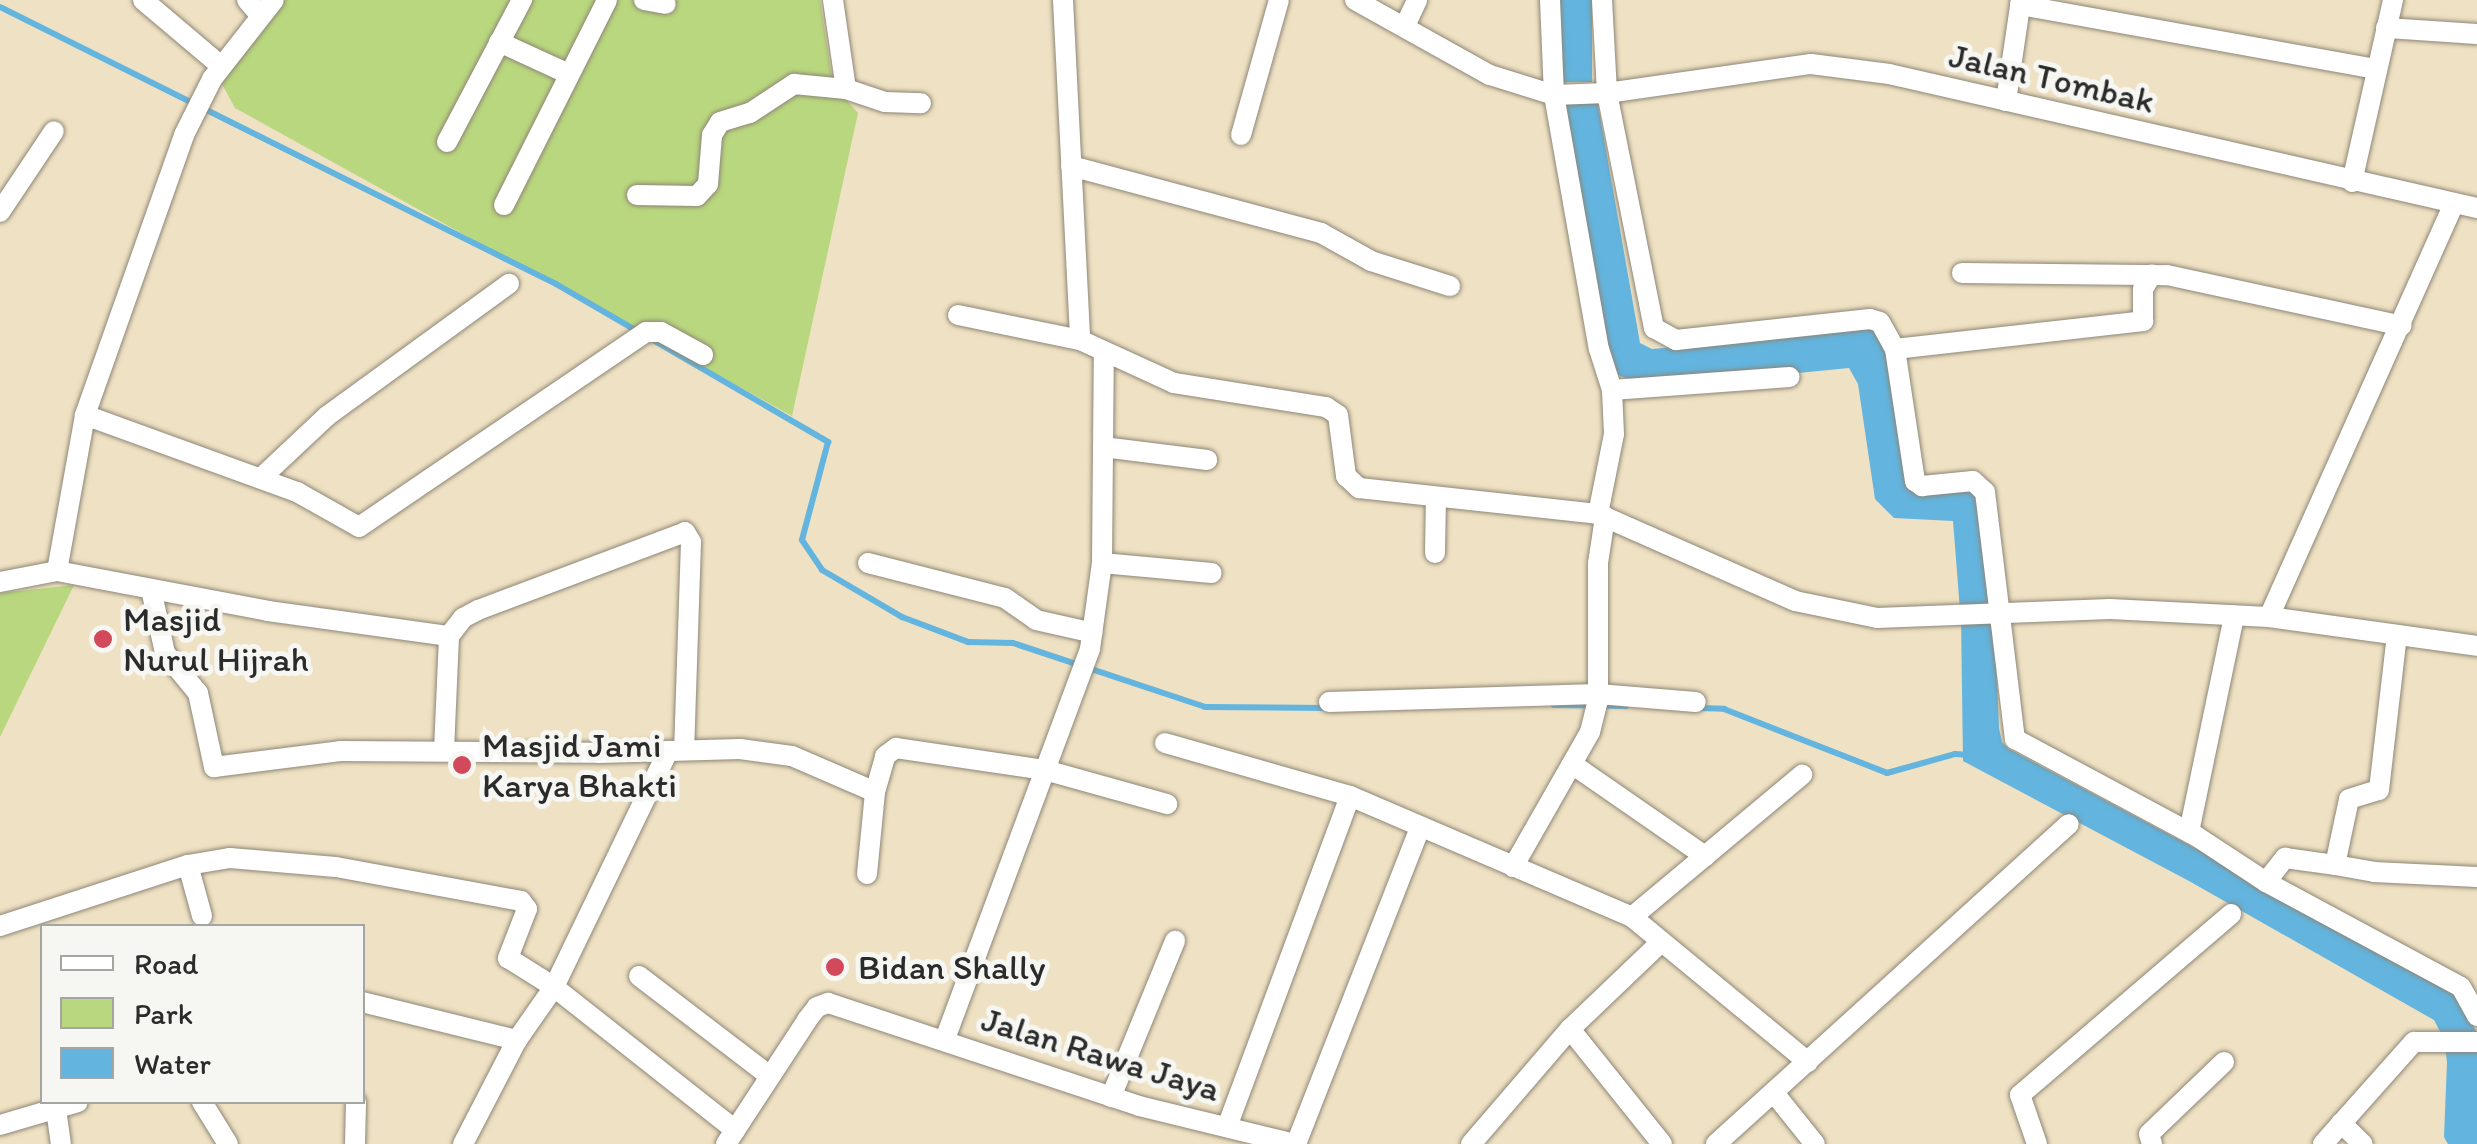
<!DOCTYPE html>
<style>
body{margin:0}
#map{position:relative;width:2477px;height:1144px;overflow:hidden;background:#efe1c3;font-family:Itim,sans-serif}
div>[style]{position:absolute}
.green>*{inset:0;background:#b9d77e}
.water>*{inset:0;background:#63b4de;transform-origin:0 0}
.stream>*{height:6px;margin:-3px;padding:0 3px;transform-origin:3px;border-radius:3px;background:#63b4de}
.roads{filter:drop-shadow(0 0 2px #8d8677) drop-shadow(0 0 2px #8d8677)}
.minor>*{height:20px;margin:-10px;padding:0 10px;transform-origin:10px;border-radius:10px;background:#fff}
.dots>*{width:28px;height:28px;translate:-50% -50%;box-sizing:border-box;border:5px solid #f6f6f2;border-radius:50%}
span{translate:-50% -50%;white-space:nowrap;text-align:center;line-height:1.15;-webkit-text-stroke:10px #f6f6f2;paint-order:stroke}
.street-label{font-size:35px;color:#2b2b2b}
.poi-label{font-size:35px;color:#2b2b2b}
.left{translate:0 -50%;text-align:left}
.legend{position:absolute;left:40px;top:924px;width:325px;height:180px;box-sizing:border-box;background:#f6f6f2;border:2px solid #a5a5a2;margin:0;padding:12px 18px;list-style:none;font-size:30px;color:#2b2b2b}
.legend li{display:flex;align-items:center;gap:20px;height:50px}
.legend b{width:50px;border:2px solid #a5a5a2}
</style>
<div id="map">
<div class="green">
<div style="clip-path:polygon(280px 0,820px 0,833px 85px,858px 113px,792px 416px,235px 108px,217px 75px)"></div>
<div style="clip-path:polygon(74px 585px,0 737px,0 593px)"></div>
</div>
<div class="water">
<div style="left:1556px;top:0;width:36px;height:82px"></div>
<div style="clip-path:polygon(1562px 99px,1597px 99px,1640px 343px,1652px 349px,1873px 329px,1886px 342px,1908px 479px,1980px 494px,1994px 608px,1960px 610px,1953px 521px,1894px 518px,1875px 499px,1858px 384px,1849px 368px,1679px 385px,1640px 384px,1611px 372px)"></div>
<div style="clip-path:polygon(1994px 613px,1999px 728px,2002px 742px,2009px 749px,2457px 988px,2477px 1034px,2477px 1144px,2448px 1144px,2444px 1137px,2447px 1062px,2444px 1039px,2434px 1020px,2189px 881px,1963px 761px,1961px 617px)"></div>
</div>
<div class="stream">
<div style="left:0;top:7px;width:621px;rotate:26.48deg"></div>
<div style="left:556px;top:284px;width:94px;rotate:30.1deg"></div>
<div style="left:653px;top:340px;width:203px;rotate:30.2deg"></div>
<div style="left:828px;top:442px;width:101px;rotate:104.9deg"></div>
<div style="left:802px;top:540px;width:36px;rotate:56deg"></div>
<div style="left:822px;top:570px;width:93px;rotate:30.4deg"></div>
<div style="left:902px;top:617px;width:71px;rotate:20.7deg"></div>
<div style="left:968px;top:642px;width:45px;rotate:1.3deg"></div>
<div style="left:1013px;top:643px;width:202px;rotate:18.4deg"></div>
<div style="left:1205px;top:707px;width:121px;rotate:0.5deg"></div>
<div style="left:1554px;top:705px;width:72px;rotate:0.8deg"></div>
<div style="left:1699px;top:708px;width:25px;rotate:2deg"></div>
<div style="left:1724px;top:709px;width:175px;rotate:21.4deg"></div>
<div style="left:1887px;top:773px;width:71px;rotate:-15.6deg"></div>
<div style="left:1955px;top:754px;width:16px;rotate:4deg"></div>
</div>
<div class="roads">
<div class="minor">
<div style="left:143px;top:0;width:102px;rotate:40.2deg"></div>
<div style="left:247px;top:0;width:21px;rotate:49deg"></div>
<div style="left:644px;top:0;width:22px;rotate:10deg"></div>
<div style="left:833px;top:0;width:90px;rotate:81.7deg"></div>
<div style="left:846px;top:89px;width:41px;rotate:18.4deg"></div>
<div style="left:885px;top:102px;width:36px;rotate:2deg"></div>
<div style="left:1063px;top:0;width:340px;rotate:87.1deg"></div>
<div style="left:1355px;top:0;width:154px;rotate:29.1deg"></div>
<div style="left:1490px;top:75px;width:67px;rotate:17.4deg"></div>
<div style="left:1554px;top:95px;width:53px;rotate:-2.2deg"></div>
<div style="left:1607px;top:93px;width:206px;rotate:-8.1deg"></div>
<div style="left:1811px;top:64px;width:79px;rotate:7.3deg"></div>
<div style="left:1889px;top:74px;width:603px;rotate:12.84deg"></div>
<div style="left:1550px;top:0;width:95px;rotate:87.6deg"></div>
<div style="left:1554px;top:95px;width:258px;rotate:80deg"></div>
<div style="left:1599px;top:349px;width:43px;rotate:72.4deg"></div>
<div style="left:1612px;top:390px;width:44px;rotate:87.4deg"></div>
<div style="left:1614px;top:434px;width:82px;rotate:101.3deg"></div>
<div style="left:1602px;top:0;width:93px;rotate:86.9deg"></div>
<div style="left:1607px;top:93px;width:240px;rotate:78.7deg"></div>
<div style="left:1654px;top:328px;width:25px;rotate:29deg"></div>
<div style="left:1676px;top:340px;width:195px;rotate:-6.2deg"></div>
<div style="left:1870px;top:319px;width:10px;rotate:17deg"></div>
<div style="left:1880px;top:322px;width:31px;rotate:61deg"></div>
<div style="left:1895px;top:349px;width:134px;rotate:81.4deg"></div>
<div style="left:1915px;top:481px;width:9px;rotate:36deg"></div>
<div style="left:1922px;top:486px;width:51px;rotate:-5.6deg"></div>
<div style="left:1973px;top:481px;width:16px;rotate:43deg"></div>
<div style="left:1985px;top:492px;width:249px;rotate:83.1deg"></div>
<div style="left:2015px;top:739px;width:205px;rotate:28.2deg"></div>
<div style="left:2196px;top:836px;width:84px;rotate:33.3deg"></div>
<div style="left:2266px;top:882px;width:221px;rotate:28.3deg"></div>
<div style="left:2461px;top:987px;width:33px;rotate:61deg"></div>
<div style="left:2020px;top:5px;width:363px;rotate:10.2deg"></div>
<div style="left:1405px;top:26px;width:29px;rotate:-65deg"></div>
<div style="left:2386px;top:28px;width:91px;rotate:3.8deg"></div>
<div style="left:499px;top:42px;width:77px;rotate:24.6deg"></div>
<div style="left:2006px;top:101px;width:102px;rotate:-81.6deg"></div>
<div style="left:1241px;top:135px;width:140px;rotate:-74.3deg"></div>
<div style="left:447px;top:142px;width:161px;rotate:-62.2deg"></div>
<div style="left:1071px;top:166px;width:259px;rotate:15deg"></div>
<div style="left:1321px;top:233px;width:57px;rotate:29.2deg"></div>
<div style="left:1371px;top:261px;width:83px;rotate:17.6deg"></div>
<div style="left:2352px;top:182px;width:187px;rotate:-77.3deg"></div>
<div style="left:637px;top:195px;width:60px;rotate:1deg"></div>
<div style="left:697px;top:196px;width:16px;rotate:-47deg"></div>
<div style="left:708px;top:184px;width:49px;rotate:-85.3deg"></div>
<div style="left:712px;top:135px;width:15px;rotate:-58deg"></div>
<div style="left:720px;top:122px;width:31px;rotate:-17deg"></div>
<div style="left:750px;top:113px;width:53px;rotate:-33.4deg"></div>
<div style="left:794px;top:84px;width:52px;rotate:5.5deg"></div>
<div style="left:504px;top:205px;width:229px;rotate:-63.3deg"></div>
<div style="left:0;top:212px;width:97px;rotate:-56.3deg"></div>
<div style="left:1962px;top:273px;width:205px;rotate:0.6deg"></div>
<div style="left:2167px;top:275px;width:240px;rotate:12.2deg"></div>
<div style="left:958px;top:315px;width:125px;rotate:11.6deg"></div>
<div style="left:1080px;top:340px;width:103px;rotate:24.6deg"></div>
<div style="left:1174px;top:383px;width:154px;rotate:9deg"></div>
<div style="left:1326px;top:407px;width:14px;rotate:34deg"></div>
<div style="left:1338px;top:415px;width:62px;rotate:82.5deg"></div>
<div style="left:1346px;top:476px;width:18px;rotate:43deg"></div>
<div style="left:1359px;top:488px;width:240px;rotate:6.2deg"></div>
<div style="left:1598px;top:514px;width:215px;rotate:23.8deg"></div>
<div style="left:1795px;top:601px;width:84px;rotate:11.7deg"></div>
<div style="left:1877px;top:618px;width:233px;rotate:-2.2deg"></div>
<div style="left:2110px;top:609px;width:159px;rotate:2.9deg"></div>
<div style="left:2269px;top:617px;width:210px;rotate:7.9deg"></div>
<div style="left:1895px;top:349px;width:250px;rotate:-6.4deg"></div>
<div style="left:2143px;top:321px;width:32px;rotate:-90deg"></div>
<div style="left:2143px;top:289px;width:17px;rotate:-59deg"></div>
<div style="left:1612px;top:390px;width:178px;rotate:-4.2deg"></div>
<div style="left:85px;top:415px;width:226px;rotate:20deg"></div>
<div style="left:297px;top:492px;width:71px;rotate:29.4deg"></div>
<div style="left:359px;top:527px;width:347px;rotate:-34.2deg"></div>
<div style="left:646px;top:332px;width:15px"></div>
<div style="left:661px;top:332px;width:48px;rotate:28.7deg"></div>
<div style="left:1103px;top:447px;width:105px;rotate:7.1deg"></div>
<div style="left:261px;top:478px;width:91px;rotate:-43.2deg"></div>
<div style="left:327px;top:416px;width:225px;rotate:-36deg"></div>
<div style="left:1435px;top:553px;width:55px;rotate:-89deg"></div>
<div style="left:868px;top:563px;width:141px;rotate:14.3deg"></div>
<div style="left:1005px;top:598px;width:38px;rotate:35deg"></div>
<div style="left:1036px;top:620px;width:58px;rotate:12.8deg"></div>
<div style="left:1102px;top:563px;width:110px;rotate:5.2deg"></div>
<div style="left:57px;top:571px;width:158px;rotate:-79.8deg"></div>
<div style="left:85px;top:415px;width:297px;rotate:-70.5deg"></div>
<div style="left:184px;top:135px;width:63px;rotate:-63.4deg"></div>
<div style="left:212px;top:79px;width:100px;rotate:-51.9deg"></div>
<div style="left:0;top:582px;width:58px;rotate:-10.9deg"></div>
<div style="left:57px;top:571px;width:215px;rotate:10.7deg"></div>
<div style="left:268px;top:611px;width:183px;rotate:7.9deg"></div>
<div style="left:449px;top:636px;width:23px;rotate:-52deg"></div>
<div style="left:463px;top:618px;width:17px;rotate:-28deg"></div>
<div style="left:478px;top:610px;width:221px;rotate:-20.6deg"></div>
<div style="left:685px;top:532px;width:12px;rotate:59deg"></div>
<div style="left:691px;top:542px;width:208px;rotate:91.9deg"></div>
<div style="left:151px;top:589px;width:66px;rotate:77.7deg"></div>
<div style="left:165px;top:653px;width:52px;rotate:50.5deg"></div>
<div style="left:198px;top:693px;width:76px;rotate:77.8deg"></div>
<div style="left:214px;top:767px;width:127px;rotate:-7.2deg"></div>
<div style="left:340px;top:751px;width:258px;rotate:0.4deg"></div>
<div style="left:598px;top:753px;width:142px;rotate:-1.6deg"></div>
<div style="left:740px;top:749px;width:52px;rotate:7.7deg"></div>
<div style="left:792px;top:756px;width:90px;rotate:23.4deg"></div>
<div style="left:2269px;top:617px;width:453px;rotate:-65.9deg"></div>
<div style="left:1329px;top:702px;width:269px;rotate:-1.7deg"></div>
<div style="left:1598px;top:694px;width:98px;rotate:4.7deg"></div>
<div style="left:1165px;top:743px;width:192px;rotate:16deg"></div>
<div style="left:1350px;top:796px;width:307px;rotate:23.2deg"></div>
<div style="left:1632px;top:917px;width:228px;rotate:39.5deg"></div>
<div style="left:444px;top:751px;width:115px;rotate:-87.5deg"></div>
<div style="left:1572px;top:764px;width:162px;rotate:34.7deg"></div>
<div style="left:2189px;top:832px;width:221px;rotate:-78.2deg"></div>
<div style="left:188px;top:865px;width:53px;rotate:74.6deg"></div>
<div style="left:2335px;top:865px;width:40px;rotate:10deg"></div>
<div style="left:2374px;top:872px;width:103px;rotate:2.8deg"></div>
<div style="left:1513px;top:867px;width:155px;rotate:-60.3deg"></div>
<div style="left:1590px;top:732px;width:32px;rotate:-76deg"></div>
<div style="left:1598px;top:701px;width:138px;rotate:-90deg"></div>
<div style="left:1598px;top:563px;width:47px;rotate:-81.3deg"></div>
<div style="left:867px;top:874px;width:82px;rotate:-84.4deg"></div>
<div style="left:875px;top:792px;width:37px;rotate:-74deg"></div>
<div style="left:885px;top:756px;width:14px;rotate:-36deg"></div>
<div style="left:896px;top:748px;width:151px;rotate:8.4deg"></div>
<div style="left:1045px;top:770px;width:127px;rotate:15.6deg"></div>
<div style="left:2266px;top:882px;width:31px;rotate:-52deg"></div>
<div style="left:2285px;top:858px;width:50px;rotate:8deg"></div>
<div style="left:2335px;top:865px;width:67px;rotate:-78deg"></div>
<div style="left:2349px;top:799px;width:31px;rotate:-17deg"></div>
<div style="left:2379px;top:790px;width:156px;rotate:-83.4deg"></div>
<div style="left:1632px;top:917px;width:222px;rotate:-39.9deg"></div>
<div style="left:0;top:926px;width:198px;rotate:-18deg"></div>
<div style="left:188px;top:865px;width:43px;rotate:-9.5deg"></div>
<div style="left:230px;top:858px;width:106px;rotate:4.9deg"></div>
<div style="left:336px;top:867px;width:188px;rotate:10.4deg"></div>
<div style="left:521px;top:901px;width:10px;rotate:53deg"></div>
<div style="left:527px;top:909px;width:53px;rotate:111.2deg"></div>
<div style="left:508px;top:958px;width:54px;rotate:32.2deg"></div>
<div style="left:554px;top:987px;width:231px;rotate:38.3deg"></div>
<div style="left:639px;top:976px;width:165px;rotate:37.4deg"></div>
<div style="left:362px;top:1002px;width:160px;rotate:13.8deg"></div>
<div style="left:1570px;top:1029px;width:147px;rotate:51.3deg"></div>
<div style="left:945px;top:1039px;width:416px;rotate:-69.6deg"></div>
<div style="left:1090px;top:649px;width:87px;rotate:-82.1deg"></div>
<div style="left:1102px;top:563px;width:210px;rotate:-89.5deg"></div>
<div style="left:1774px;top:1093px;width:65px;rotate:51.2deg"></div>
<div style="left:1111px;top:1097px;width:169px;rotate:-67.7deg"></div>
<div style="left:202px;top:1102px;width:49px;rotate:58.2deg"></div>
<div style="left:56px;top:1109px;width:35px;rotate:82deg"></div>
<div style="left:2341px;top:1123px;width:30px;rotate:44deg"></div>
<div style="left:0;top:1125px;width:81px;rotate:-16.4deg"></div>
<div style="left:1227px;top:1127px;width:353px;rotate:-69.6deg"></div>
<div style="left:355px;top:1144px;width:42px;rotate:-88.6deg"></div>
<div style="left:463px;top:1144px;width:117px;rotate:-62.6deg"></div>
<div style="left:517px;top:1040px;width:65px;rotate:-55.1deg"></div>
<div style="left:554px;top:987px;width:262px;rotate:-64.2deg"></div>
<div style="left:726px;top:1144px;width:148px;rotate:-56.8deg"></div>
<div style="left:807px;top:1020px;width:16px;rotate:-52deg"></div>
<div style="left:817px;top:1007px;width:12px;rotate:-20deg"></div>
<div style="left:828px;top:1003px;width:328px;rotate:18.3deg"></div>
<div style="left:1139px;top:1106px;width:161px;rotate:13.7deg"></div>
<div style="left:1296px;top:1144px;width:339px;rotate:-68.6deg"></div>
<div style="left:1471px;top:1144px;width:152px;rotate:-49.3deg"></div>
<div style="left:1570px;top:1029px;width:126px;rotate:-43.7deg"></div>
<div style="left:1716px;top:1144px;width:476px;rotate:-42.2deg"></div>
<div style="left:2037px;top:1144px;width:52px;rotate:-109.1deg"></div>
<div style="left:2020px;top:1095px;width:278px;rotate:-40.6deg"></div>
<div style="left:2152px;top:1144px;width:10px;rotate:-107deg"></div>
<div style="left:2149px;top:1134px;width:104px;rotate:-43.8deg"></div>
<div style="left:2323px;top:1144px;width:137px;rotate:-48.3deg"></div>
<div style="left:2414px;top:1042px;width:63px"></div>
</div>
</div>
<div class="dots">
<div style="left:103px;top:639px;background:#d1495b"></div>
<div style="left:462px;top:765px;background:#d1495b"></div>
<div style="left:835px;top:967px;background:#d1495b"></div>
</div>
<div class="street-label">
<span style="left:2052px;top:78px;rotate:13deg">Jalan Tombak</span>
<span style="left:1101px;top:1054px;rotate:17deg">Jalan Rawa Jaya</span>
</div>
<div class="poi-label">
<span class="left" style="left:123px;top:639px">Masjid<br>Nurul Hijrah</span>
<span class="left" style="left:482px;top:765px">Masjid Jami<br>Karya Bhakti</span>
<span class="left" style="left:858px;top:967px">Bidan Shally</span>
</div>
<ul class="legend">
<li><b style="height:12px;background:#fff"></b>Road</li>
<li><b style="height:28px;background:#b9d77e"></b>Park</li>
<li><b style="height:28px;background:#63b4de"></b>Water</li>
</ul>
</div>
